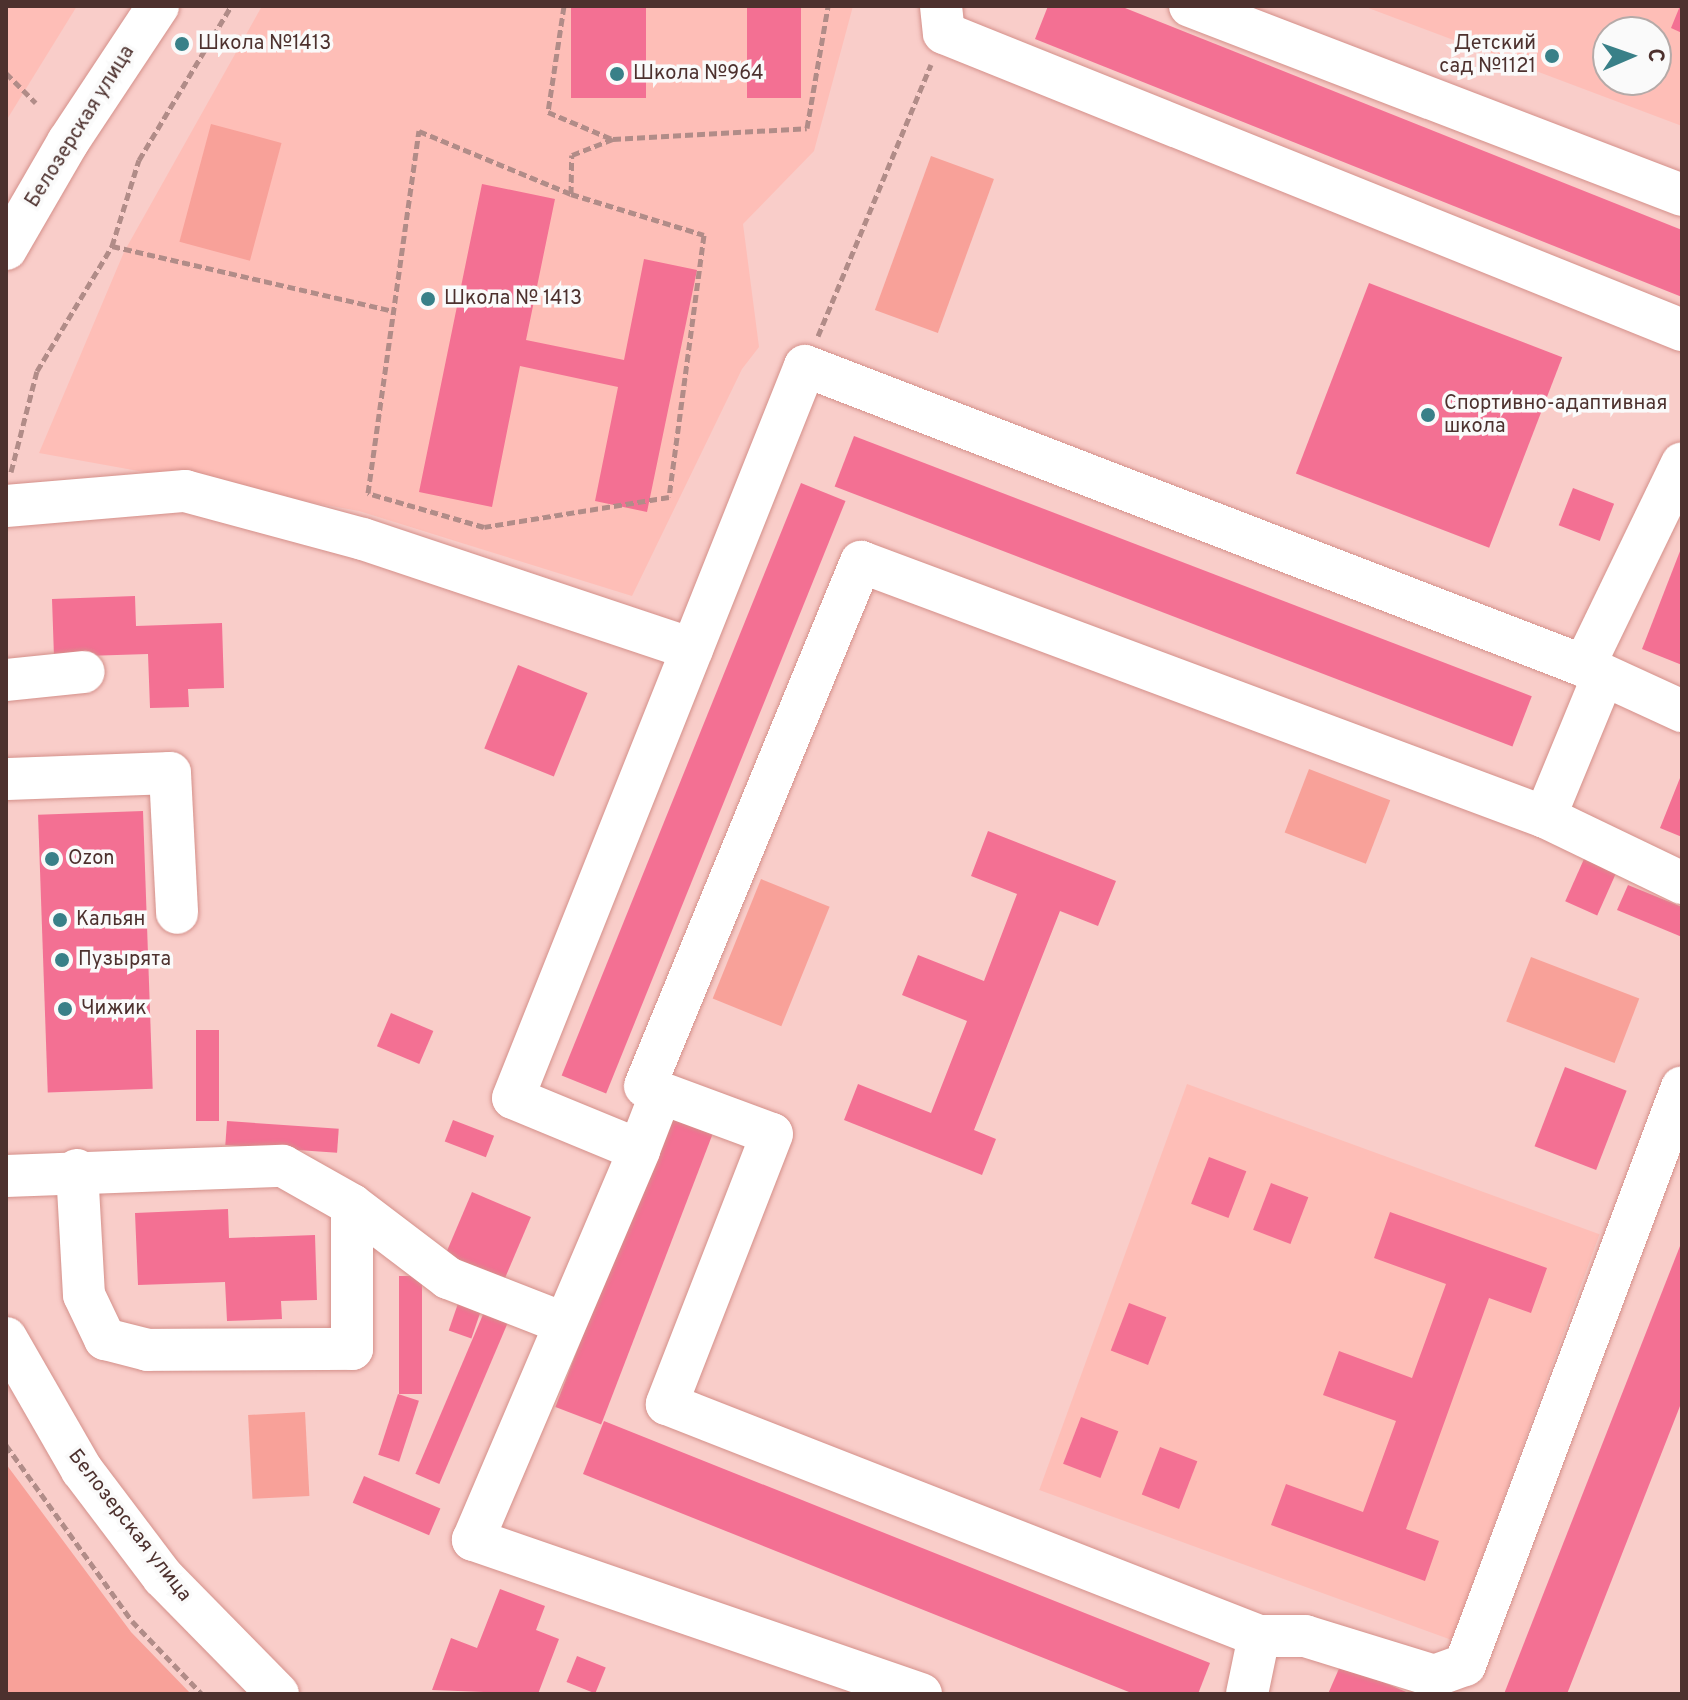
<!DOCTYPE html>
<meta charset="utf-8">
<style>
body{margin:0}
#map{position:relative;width:1688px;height:1700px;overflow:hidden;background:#f9cdc9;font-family:Overpass,sans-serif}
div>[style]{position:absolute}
.built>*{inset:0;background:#febeb7;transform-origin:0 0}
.green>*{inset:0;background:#f8a199;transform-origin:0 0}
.building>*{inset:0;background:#f37093;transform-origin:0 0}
.path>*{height:5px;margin-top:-2.5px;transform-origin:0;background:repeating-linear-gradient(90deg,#b18c88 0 8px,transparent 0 12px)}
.roads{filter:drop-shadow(0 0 2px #d4908a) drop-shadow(0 0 2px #d4908a)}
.minor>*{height:42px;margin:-21px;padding:0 21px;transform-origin:21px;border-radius:21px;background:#fff}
.dots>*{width:22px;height:22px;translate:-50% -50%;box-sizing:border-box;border:4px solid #fafafa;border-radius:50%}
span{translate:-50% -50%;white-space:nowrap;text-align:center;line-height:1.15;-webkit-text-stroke:7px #fafafa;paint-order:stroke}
.poi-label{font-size:20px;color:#4d312e}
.left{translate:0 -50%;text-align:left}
.right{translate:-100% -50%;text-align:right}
.street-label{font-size:20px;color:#4d312e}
.frame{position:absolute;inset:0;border:8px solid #4d312e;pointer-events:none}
.north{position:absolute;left:1592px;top:16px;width:80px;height:80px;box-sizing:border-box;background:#fafafa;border:2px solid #b5aaa8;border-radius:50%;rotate:88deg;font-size:22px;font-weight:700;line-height:32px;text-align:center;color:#4d312e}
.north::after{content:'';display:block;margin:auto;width:28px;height:36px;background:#398088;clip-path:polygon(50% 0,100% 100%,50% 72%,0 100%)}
</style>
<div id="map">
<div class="built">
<div style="clip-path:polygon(6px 6px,77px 6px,6px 121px)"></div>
<div style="clip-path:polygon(262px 6px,853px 6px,814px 151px,743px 224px,759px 347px,742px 369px,632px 596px,359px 511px,39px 453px,124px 252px)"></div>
<div style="clip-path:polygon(evenodd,1363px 6px,1682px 6px,1682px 126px,1363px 6px,1608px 32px,1656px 32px,1656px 80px,1608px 80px,1608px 32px)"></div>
<div style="left:1187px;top:1084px;width:439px;height:432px;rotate:20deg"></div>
</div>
<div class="green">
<div style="left:211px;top:124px;width:73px;height:122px;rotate:15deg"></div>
<div style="left:931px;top:156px;width:67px;height:164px;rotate:20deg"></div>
<div style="left:1309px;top:769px;width:87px;height:68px;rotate:21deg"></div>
<div style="left:761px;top:879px;width:74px;height:129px;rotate:22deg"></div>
<div style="left:1531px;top:957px;width:116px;height:69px;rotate:21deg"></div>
<div style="left:305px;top:1412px;width:84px;height:57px;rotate:87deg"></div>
<div style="clip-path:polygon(6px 1464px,131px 1632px,191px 1694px,6px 1694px)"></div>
</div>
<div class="building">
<div style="left:571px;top:6px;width:75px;height:92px"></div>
<div style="left:747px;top:6px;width:54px;height:92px"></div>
<div style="clip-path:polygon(1048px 6px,1120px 6px,1682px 230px,1682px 297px,1035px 39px)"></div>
<div style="clip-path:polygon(1680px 6px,1682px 6px,1682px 33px,1671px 28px)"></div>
<div style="clip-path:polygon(482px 184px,555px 199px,526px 340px,624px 360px,644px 259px,697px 270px,647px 512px,595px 501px,618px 387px,520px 366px,492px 507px,419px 492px)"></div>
<div style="left:1369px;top:283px;width:207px;height:204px;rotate:21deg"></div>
<div style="left:854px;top:436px;width:726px;height:54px;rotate:21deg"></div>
<div style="left:801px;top:483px;width:48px;height:639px;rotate:22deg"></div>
<div style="left:1573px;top:488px;width:44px;height:40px;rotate:21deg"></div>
<div style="clip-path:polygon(1682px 546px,1682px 665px,1642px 649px)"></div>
<div style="clip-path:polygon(135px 596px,136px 626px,222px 623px,224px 688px,188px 689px,189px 707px,150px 708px,148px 654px,54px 657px,52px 599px)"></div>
<div style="left:518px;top:665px;width:75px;height:90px;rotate:22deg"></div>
<div style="clip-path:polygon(1682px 773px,1682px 837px,1660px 828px)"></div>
<div style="left:143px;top:811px;width:278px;height:105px;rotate:88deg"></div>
<div style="clip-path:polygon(988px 831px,1116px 881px,1098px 926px,1060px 911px,974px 1130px,996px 1139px,982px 1175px,844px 1120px,858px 1084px,931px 1113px,967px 1021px,902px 995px,918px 955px,984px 981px,1017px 894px,971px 876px)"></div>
<div style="left:1588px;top:850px;width:35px;height:56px;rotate:24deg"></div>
<div style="clip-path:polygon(1628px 885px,1682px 907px,1682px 937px,1617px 910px)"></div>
<div style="left:391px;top:1013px;width:46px;height:36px;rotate:23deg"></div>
<div style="left:196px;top:1030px;width:23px;height:91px"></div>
<div style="left:1565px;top:1067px;width:66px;height:85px;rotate:21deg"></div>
<div style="left:669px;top:1111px;width:49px;height:317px;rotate:21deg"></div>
<div style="left:453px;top:1120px;width:44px;height:23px;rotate:21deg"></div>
<div style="left:227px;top:1121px;width:112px;height:24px;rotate:4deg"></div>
<div style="left:1209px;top:1157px;width:40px;height:50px;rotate:21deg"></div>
<div style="left:1271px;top:1183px;width:40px;height:50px;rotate:21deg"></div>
<div style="left:472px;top:1192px;width:64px;height:69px;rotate:23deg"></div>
<div style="clip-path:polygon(228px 1209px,229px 1238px,315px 1235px,317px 1300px,281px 1301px,282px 1319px,227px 1321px,225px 1282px,138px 1285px,135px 1213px)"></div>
<div style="clip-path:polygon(1390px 1212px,1547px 1268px,1531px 1313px,1489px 1298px,1406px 1529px,1439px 1541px,1425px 1581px,1271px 1525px,1286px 1484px,1363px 1512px,1396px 1421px,1323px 1395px,1339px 1351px,1412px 1378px,1446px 1284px,1374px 1258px)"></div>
<div style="clip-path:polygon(1682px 1241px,1682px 1401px,1567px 1694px,1504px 1694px)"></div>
<div style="left:399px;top:1276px;width:23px;height:118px"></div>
<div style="left:463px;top:1289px;width:24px;height:44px;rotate:19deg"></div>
<div style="left:490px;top:1298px;width:26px;height:191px;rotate:23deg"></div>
<div style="left:1129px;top:1303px;width:40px;height:51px;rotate:21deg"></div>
<div style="left:398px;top:1394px;width:22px;height:64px;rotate:18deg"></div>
<div style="left:1081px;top:1417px;width:40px;height:50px;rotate:21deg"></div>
<div style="clip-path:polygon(604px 1421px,1210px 1663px,1198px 1694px,1134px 1694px,583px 1474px)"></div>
<div style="left:1160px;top:1447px;width:40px;height:51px;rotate:21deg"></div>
<div style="left:364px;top:1476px;width:83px;height:29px;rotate:23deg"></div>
<div style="clip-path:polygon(500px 1589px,545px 1606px,536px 1630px,559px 1639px,538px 1694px,432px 1690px,451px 1638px,477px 1648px)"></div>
<div style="left:577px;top:1656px;width:31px;height:28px;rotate:22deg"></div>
<div style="clip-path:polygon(1341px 1664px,1411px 1694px,1328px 1694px)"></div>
</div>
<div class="path">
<div style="left:564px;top:6px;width:107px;rotate:98.6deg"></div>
<div style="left:548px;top:112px;width:69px;rotate:22.9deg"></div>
<div style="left:6px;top:73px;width:42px;rotate:45deg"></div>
<div style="left:419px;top:131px;width:165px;rotate:22.5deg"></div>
<div style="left:571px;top:194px;width:139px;rotate:17.1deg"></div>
<div style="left:704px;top:235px;width:264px;rotate:97.6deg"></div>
<div style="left:669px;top:497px;width:187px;rotate:170.8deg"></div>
<div style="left:484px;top:527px;width:121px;rotate:-163.7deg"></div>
<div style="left:368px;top:493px;width:366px;rotate:-82deg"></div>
<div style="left:571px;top:194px;width:39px;rotate:-89deg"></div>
<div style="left:572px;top:155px;width:44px;rotate:-21.3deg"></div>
<div style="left:613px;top:139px;width:194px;rotate:-3.2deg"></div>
<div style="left:807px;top:128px;width:124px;rotate:-80.2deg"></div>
<div style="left:112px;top:246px;width:285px;rotate:13deg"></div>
<div style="left:818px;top:336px;width:294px;rotate:-67.4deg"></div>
<div style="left:11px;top:472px;width:104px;rotate:-75.6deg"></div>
<div style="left:37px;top:371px;width:146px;rotate:-59deg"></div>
<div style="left:112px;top:246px;width:90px;rotate:-72.6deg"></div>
<div style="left:139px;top:160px;width:179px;rotate:-59.1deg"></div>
<div style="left:6px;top:1445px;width:216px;rotate:54.4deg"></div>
<div style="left:132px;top:1621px;width:101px;rotate:46.2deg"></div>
</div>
<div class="roads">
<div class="minor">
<div style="left:941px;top:6px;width:27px;rotate:84deg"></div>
<div style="left:944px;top:33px;width:796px;rotate:21.92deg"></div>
<div style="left:1190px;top:6px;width:527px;rotate:21.01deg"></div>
<div style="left:6px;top:249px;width:124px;rotate:-59.9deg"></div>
<div style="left:68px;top:142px;width:163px;rotate:-56.5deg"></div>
<div style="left:6px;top:506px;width:180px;rotate:-4.8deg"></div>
<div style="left:185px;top:491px;width:184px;rotate:15.1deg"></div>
<div style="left:363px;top:539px;width:347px;rotate:18.5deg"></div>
<div style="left:1584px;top:666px;width:225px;rotate:-64.2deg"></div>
<div style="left:6px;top:680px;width:78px;rotate:-5.9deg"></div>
<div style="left:6px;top:779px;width:164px;rotate:-2.1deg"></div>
<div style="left:170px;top:773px;width:140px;rotate:87.1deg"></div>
<div style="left:1545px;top:817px;width:152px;rotate:25.7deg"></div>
<div style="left:661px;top:1093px;width:118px;rotate:20.3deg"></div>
<div style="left:772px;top:1134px;width:290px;rotate:111.3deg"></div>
<div style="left:667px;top:1404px;width:636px;rotate:21.4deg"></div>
<div style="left:1259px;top:1636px;width:59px;rotate:101.7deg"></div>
<div style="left:639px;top:1150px;width:136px;rotate:-157.6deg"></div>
<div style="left:513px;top:1098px;width:788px;rotate:-68.25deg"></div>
<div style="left:805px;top:366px;width:835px;rotate:21.06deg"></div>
<div style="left:1584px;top:666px;width:108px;rotate:24.7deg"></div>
<div style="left:77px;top:1170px;width:125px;rotate:86.8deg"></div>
<div style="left:84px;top:1295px;width:49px;rotate:64.5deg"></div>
<div style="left:105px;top:1339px;width:44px;rotate:14.3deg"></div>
<div style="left:148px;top:1350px;width:204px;rotate:-0.3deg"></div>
<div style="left:352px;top:1349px;width:144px;rotate:-90deg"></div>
<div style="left:6px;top:1176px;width:277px;rotate:-2.1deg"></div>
<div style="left:283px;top:1166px;width:79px;rotate:29.5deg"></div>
<div style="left:352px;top:1205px;width:121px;rotate:37.2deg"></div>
<div style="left:448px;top:1278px;width:121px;rotate:21.3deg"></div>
<div style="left:6px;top:1338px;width:152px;rotate:60.1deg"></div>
<div style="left:82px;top:1470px;width:134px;rotate:52.9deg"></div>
<div style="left:163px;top:1577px;width:164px;rotate:45.5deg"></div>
<div style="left:1259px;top:1636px;width:46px"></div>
<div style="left:1305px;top:1636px;width:135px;rotate:17.2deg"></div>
<div style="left:1434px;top:1676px;width:33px;rotate:-20deg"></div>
<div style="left:1465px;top:1665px;width:617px;rotate:-69.42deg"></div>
<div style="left:921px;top:1694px;width:474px;rotate:-161deg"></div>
<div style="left:473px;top:1540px;width:424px;rotate:-66.9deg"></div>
<div style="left:639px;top:1150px;width:61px;rotate:-68.9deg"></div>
<div style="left:661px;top:1093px;width:17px;rotate:-156deg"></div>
<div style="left:645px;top:1086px;width:567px;rotate:-67.6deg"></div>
<div style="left:861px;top:562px;width:730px;rotate:20.45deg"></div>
<div style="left:1545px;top:817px;width:149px;rotate:-67.6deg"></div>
</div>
</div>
<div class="dots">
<div style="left:182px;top:44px;background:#398088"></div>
<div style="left:1552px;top:56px;background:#398088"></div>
<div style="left:617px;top:74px;background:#398088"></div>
<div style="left:428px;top:299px;background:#398088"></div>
<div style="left:1428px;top:415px;background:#398088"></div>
<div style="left:52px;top:859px;background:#398088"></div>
<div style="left:60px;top:920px;background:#398088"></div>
<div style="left:62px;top:960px;background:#398088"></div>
<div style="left:65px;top:1009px;background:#398088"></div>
</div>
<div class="poi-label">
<span class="left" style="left:198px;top:44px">Школа №1413</span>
<span class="right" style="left:1536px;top:56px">Детский<br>сад №1121</span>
<span class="left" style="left:633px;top:74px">Школа №964</span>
<span class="left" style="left:444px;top:299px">Школа № 1413</span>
<span class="left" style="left:1444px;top:416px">Спортивно-адаптивная<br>школа</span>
<span class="left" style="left:68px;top:859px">Ozon</span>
<span class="left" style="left:76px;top:920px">Кальян</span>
<span class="left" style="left:78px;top:960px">Пузырята</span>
<span class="left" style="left:81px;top:1009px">Чижик</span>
</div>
<div class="street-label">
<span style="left:81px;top:127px;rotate:-58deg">Белозерская улица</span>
<span style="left:129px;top:1526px;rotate:52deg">Белозерская улица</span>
</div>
<div class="frame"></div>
<div class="north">С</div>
</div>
